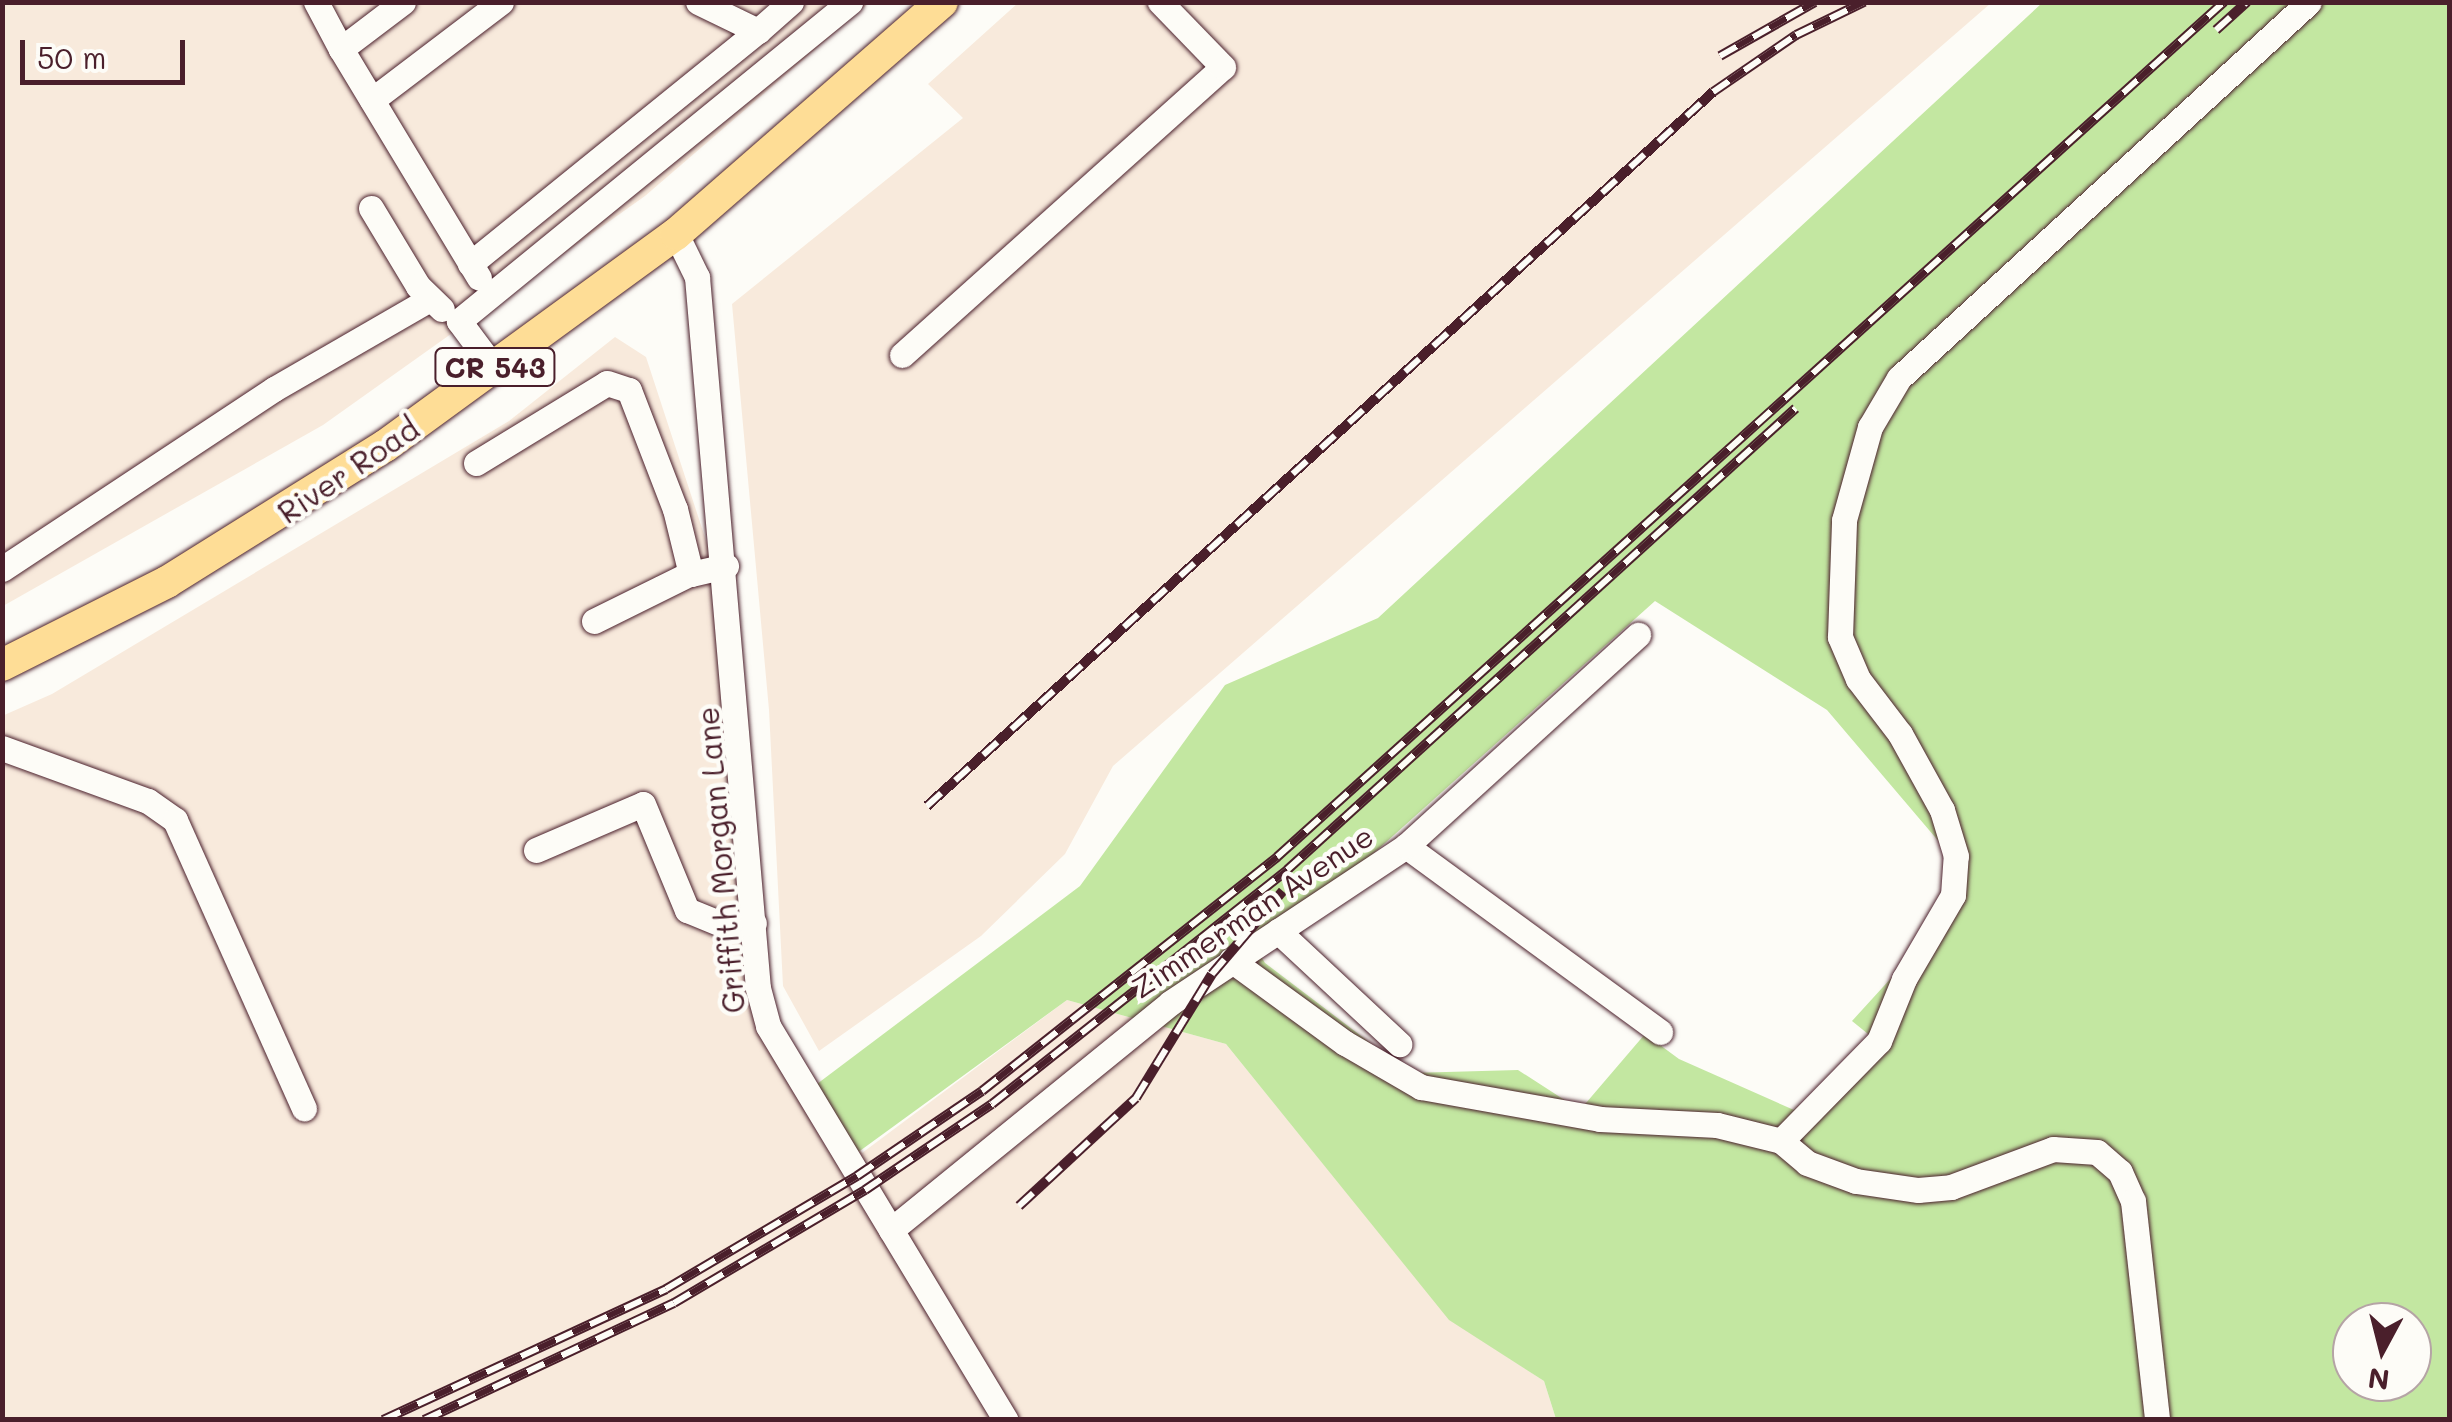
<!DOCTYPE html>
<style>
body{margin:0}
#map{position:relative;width:2452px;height:1422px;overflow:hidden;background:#fdfcf7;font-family:Mali,sans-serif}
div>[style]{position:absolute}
.built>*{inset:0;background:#f8eadc}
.green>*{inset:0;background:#c3e7a1}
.roads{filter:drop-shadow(0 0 2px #4a1f2b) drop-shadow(0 0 2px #4a1f2b)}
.minor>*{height:25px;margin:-12.5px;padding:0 12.5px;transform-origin:12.5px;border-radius:12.5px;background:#fdfcf7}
.major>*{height:32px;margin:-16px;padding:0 16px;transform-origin:16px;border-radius:16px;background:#fedd96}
.rail>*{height:10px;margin-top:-5px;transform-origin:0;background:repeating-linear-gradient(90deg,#fdfcf7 0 19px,#4a1f2b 0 38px);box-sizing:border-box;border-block:2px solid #4a1f2b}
span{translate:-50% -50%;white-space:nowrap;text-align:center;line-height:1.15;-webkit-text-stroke:9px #fdfcf7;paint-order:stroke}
.shield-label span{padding:2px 8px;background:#fdfcf7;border:2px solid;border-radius:8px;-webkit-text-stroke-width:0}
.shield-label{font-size:28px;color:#4a1f2b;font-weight:700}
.street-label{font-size:30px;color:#4a1f2b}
.frame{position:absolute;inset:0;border:5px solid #4a1f2b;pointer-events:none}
.north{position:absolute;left:2332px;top:1302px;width:100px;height:100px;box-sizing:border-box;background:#fdfcf7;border:2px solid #b5a4a5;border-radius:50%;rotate:187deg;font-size:28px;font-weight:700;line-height:40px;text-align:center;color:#4a1f2b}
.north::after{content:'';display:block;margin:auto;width:35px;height:45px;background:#4a1f2b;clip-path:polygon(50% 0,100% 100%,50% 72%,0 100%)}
.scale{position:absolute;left:20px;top:40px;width:165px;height:45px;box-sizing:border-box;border:5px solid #4a1f2b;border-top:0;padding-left:12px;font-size:30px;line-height:35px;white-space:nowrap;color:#4a1f2b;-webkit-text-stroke:8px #fdfcf7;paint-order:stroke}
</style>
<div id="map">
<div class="built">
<div style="clip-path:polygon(2px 3px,869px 3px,645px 196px,323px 425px,3px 606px)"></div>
<div style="clip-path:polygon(1018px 3px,1991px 3px,1113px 766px,1065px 854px,981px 936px,819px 1051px,783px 986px,769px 710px,732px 304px,963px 118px,928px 84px)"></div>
<div style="clip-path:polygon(615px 337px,646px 357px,729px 611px,768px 1026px,862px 1153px,1067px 1000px,1226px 1044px,1449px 1319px,1544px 1381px,1556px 1419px,3px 1419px,2px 716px,52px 694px,509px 421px)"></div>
</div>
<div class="green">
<div style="clip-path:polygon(evenodd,2042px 3px,2449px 3px,2449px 1419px,1556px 1419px,1544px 1381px,1449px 1320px,1226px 1044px,1067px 1000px,846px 1161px,805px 1093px,1080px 886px,1225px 685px,1378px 618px,2042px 3px,1655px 601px,1827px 710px,1946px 850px,1948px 886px,1893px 976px,1852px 1021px,1873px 1038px,1794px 1110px,1679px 1059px,1645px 1034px,1580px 1110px,1518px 1070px,1410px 1073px,1265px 963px,1254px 945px,1365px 861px,1655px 601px,2042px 3px,2352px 1322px,2412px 1322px,2412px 1382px,2352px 1382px,2352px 1322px)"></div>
</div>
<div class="roads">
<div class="minor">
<div style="left:316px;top:2px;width:53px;rotate:62deg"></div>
<div style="left:403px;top:2px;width:78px;rotate:142.8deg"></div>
<div style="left:341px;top:49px;width:267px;rotate:58.9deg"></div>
<div style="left:698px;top:2px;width:67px;rotate:25.8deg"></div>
<div style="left:758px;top:31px;width:44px;rotate:-41.3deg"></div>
<div style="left:372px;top:100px;width:162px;rotate:-37.2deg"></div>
<div style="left:371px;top:208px;width:91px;rotate:58.9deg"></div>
<div style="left:418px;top:286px;width:33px;rotate:44deg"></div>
<div style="left:676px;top:234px;width:48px;rotate:64deg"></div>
<div style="left:697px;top:277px;width:714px;rotate:85.1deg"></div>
<div style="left:758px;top:988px;width:39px;rotate:75deg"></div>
<div style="left:768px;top:1026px;width:460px;rotate:58.9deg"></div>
<div style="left:470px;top:264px;width:370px;rotate:-39deg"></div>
<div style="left:902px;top:355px;width:431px;rotate:-41.9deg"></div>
<div style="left:1223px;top:67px;width:91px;rotate:-134.1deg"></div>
<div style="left:494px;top:368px;width:59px;rotate:-126.7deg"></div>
<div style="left:459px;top:321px;width:505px;rotate:-39.21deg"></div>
<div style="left:476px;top:463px;width:153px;rotate:-31.4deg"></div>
<div style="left:607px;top:383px;width:23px;rotate:18deg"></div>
<div style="left:629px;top:390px;width:128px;rotate:68.9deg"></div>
<div style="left:675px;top:509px;width:67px;rotate:76.2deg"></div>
<div style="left:691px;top:574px;width:36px;rotate:-13deg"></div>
<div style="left:2px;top:569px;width:326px;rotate:-33.5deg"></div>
<div style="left:274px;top:389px;width:180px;rotate:-30deg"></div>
<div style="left:594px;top:621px;width:108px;rotate:-26.3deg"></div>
<div style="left:2px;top:748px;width:155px;rotate:20deg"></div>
<div style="left:148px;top:801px;width:33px;rotate:35deg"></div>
<div style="left:175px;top:820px;width:316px;rotate:65.9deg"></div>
<div style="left:1406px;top:846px;width:315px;rotate:36.2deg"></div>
<div style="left:536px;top:850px;width:116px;rotate:-23.3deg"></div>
<div style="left:643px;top:804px;width:115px;rotate:67.5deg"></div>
<div style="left:687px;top:910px;width:42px;rotate:22.3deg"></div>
<div style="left:726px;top:926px;width:28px;rotate:-6deg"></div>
<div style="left:1278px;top:931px;width:166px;rotate:43deg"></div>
<div style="left:1231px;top:960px;width:141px;rotate:36.1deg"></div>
<div style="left:1345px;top:1043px;width:88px;rotate:30.1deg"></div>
<div style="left:1421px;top:1087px;width:182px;rotate:10.1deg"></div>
<div style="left:1600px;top:1119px;width:117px;rotate:2.9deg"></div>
<div style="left:1717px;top:1125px;width:66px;rotate:14deg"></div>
<div style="left:1781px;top:1141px;width:140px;rotate:-45.6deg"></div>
<div style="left:1879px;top:1041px;width:67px;rotate:-68deg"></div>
<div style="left:1904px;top:979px;width:97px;rotate:-59.7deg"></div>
<div style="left:1953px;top:895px;width:39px;rotate:-86deg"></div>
<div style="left:1956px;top:856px;width:48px;rotate:-106.9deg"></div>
<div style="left:1942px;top:810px;width:87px;rotate:-118.9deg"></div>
<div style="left:1900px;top:734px;width:69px;rotate:-127.4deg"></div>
<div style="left:1858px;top:679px;width:46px;rotate:-113.2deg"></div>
<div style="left:1840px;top:637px;width:117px;rotate:-88deg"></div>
<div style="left:1844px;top:520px;width:97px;rotate:-74.4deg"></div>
<div style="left:1870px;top:427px;width:57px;rotate:-59.4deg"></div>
<div style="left:1899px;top:378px;width:556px;rotate:-42.52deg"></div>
<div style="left:1781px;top:1141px;width:34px;rotate:40deg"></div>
<div style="left:1807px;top:1163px;width:52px;rotate:20.2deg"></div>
<div style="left:1856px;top:1181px;width:63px;rotate:8.3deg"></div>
<div style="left:1918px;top:1190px;width:33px;rotate:-5deg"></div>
<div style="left:1951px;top:1187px;width:109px;rotate:-20.4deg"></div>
<div style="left:2053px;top:1149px;width:44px;rotate:3.9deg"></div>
<div style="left:2097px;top:1152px;width:30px;rotate:41deg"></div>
<div style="left:2120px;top:1172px;width:32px;rotate:66deg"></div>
<div style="left:2133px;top:1201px;width:220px;rotate:83.7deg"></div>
<div style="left:891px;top:1230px;width:360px;rotate:-39.1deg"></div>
<div style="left:1170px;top:1003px;width:283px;rotate:-33.6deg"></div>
<div style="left:1406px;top:846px;width:314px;rotate:-42.3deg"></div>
</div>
<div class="major">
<div style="left:2px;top:665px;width:185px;rotate:-26.7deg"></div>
<div style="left:167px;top:582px;width:257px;rotate:-32deg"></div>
<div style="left:385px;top:446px;width:360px;rotate:-36.1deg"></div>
<div style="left:676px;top:234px;width:353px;rotate:-41.1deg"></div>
</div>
</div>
<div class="rail">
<div style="left:2216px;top:30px;width:42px;rotate:-42.1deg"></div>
<div style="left:1720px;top:56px;width:109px;rotate:-29.6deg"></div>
<div style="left:927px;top:806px;width:1062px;rotate:-42.25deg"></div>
<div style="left:1713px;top:92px;width:101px;rotate:-34.5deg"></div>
<div style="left:1796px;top:35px;width:76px;rotate:-25.9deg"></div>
<div style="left:1019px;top:1206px;width:159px;rotate:-42.7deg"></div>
<div style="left:1136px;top:1098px;width:145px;rotate:-58.5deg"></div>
<div style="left:1212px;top:974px;width:109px;rotate:-49.5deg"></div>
<div style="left:383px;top:1420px;width:312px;rotate:-24.8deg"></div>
<div style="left:666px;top:1289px;width:222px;rotate:-30.6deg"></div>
<div style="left:857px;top:1176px;width:151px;rotate:-34.2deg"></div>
<div style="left:982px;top:1091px;width:377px;rotate:-38.4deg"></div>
<div style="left:1277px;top:857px;width:1276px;rotate:-42.08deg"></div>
<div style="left:424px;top:1420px;width:276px;rotate:-25.1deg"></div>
<div style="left:674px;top:1303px;width:222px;rotate:-30.6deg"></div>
<div style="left:865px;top:1190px;width:153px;rotate:-34.1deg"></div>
<div style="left:992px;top:1104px;width:377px;rotate:-38.4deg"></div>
<div style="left:1287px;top:870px;width:687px;rotate:-42.23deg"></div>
</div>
<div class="shield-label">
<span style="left:495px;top:367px">CR 543</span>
</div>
<div class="street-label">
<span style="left:348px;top:470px;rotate:-34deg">River Road</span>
<span style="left:720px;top:860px;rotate:-95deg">Griffith Morgan Lane</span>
<span style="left:1252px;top:911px;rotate:-34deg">Zimmerman Avenue</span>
</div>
<div class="frame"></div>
<div class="north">N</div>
<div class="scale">50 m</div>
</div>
